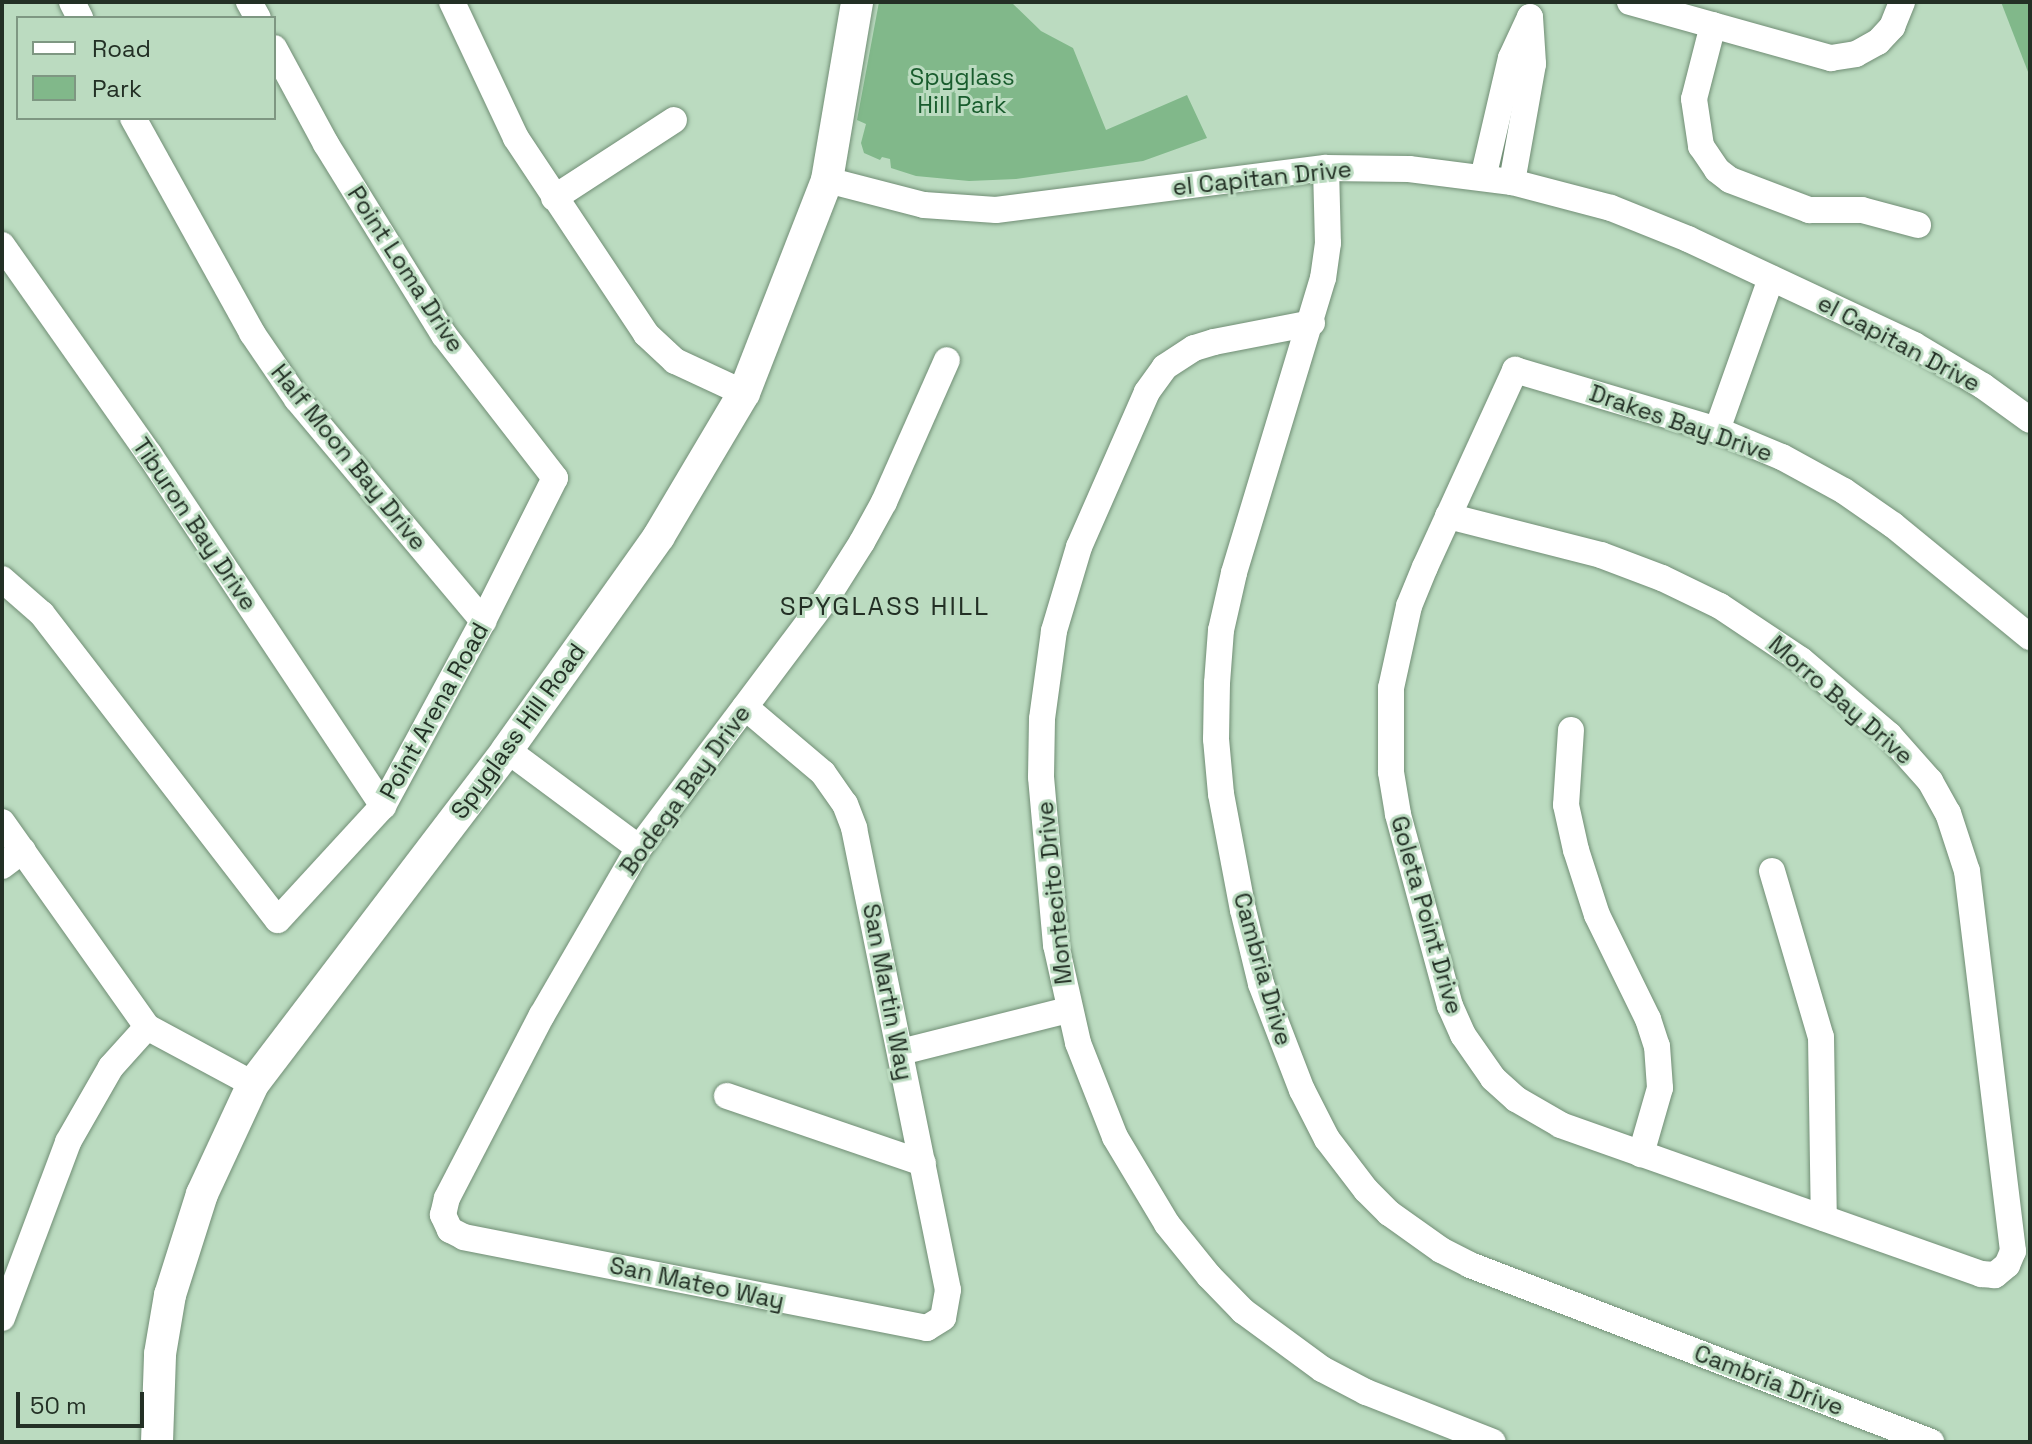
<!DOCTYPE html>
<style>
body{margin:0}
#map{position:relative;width:2032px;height:1444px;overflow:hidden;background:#bbdbc0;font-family:"Space Grotesk",sans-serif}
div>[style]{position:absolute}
.green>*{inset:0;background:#81b88a}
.roads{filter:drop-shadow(0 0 2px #718e75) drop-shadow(0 0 2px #718e75)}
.minor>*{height:26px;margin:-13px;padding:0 13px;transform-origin:13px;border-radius:13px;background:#fff}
.major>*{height:32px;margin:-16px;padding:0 16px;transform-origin:16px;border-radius:16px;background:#fff}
span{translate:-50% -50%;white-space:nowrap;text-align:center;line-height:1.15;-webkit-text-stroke:6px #bbdbc0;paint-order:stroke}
.park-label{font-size:24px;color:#195c2d}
.street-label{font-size:24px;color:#233025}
.neighbourhood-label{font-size:26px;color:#233025;letter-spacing:2px}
.frame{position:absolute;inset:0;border:4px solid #233025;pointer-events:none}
.legend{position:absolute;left:16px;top:16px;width:260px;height:104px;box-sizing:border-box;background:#bbdbc0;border:2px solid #7e9782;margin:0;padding:10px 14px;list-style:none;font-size:24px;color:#233025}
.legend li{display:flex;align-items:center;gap:16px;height:40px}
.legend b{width:40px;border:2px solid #7e9782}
.scale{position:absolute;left:16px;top:1392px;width:128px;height:36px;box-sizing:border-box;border:4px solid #233025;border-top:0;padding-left:10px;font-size:24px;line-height:28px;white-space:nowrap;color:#233025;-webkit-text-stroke:6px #bbdbc0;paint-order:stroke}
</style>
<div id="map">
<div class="green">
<div style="clip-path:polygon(879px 2px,1012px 3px,1041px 31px,1073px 48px,1106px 130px,1187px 95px,1207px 138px,1143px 161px,1016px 179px,969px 181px,916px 176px,891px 168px,890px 159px,882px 157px,880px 160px,864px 153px,861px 143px,866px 124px,857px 120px)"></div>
<div style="clip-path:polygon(2001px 2px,2030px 2px,2030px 77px)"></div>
</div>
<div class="roads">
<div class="minor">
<div style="left:72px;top:2px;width:18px;rotate:63deg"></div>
<div style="left:249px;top:2px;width:18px;rotate:61deg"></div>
<div style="left:452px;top:2px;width:150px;rotate:64.8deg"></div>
<div style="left:516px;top:138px;width:235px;rotate:56.4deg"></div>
<div style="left:646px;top:334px;width:40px;rotate:43deg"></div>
<div style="left:675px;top:361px;width:76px;rotate:24.9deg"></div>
<div style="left:1630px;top:2px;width:209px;rotate:15.6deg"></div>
<div style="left:1831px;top:58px;width:25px;rotate:-9deg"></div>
<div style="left:1856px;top:54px;width:25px;rotate:-29deg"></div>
<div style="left:1878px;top:42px;width:21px;rotate:-47deg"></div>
<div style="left:1892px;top:27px;width:27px;rotate:-68deg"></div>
<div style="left:1713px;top:25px;width:76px;rotate:104.4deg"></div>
<div style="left:1694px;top:99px;width:48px;rotate:81.5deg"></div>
<div style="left:1701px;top:146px;width:29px;rotate:56deg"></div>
<div style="left:1717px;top:170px;width:16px;rotate:38deg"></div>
<div style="left:1730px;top:180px;width:85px;rotate:20.8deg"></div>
<div style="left:1809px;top:210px;width:53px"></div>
<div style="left:1862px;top:210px;width:58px;rotate:15deg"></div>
<div style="left:133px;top:118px;width:246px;rotate:61deg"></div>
<div style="left:252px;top:333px;width:80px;rotate:55.7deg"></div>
<div style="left:297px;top:399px;width:290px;rotate:50deg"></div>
<div style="left:1326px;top:168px;width:75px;rotate:88.5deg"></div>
<div style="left:1328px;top:243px;width:35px;rotate:98deg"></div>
<div style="left:1323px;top:278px;width:308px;rotate:106.8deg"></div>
<div style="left:1234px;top:573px;width:58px;rotate:102.8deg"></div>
<div style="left:1221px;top:630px;width:53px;rotate:94.3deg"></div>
<div style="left:1217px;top:683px;width:56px;rotate:91deg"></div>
<div style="left:1216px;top:739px;width:55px;rotate:84.8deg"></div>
<div style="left:1221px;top:794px;width:118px;rotate:79.3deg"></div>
<div style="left:1243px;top:910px;width:76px;rotate:76.3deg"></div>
<div style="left:1261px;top:984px;width:114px;rotate:68.9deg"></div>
<div style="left:1302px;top:1090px;width:55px;rotate:63deg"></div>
<div style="left:1327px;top:1139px;width:64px;rotate:52.6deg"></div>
<div style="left:1366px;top:1190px;width:33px;rotate:45deg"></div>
<div style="left:1389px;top:1213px;width:64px;rotate:35.4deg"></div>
<div style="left:1441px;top:1250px;width:33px;rotate:27deg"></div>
<div style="left:1470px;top:1265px;width:494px;rotate:21deg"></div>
<div style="left:1483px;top:178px;width:123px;rotate:-76.9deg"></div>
<div style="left:1511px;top:58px;width:45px;rotate:-65.1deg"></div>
<div style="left:1530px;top:17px;width:47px;rotate:86.3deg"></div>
<div style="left:1533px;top:64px;width:120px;rotate:100.1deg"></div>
<div style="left:827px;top:180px;width:100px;rotate:14.5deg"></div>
<div style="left:924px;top:205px;width:72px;rotate:4deg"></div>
<div style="left:996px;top:210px;width:333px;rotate:-7.3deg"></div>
<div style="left:1326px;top:168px;width:83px;rotate:0.7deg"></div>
<div style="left:1409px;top:169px;width:104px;rotate:7.2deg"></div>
<div style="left:1512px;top:182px;width:102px;rotate:14.7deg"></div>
<div style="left:1611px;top:208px;width:83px;rotate:21.9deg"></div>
<div style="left:1688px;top:239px;width:250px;rotate:25.1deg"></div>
<div style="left:1914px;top:345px;width:80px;rotate:30.7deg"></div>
<div style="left:1983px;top:386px;width:58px;rotate:35.9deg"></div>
<div style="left:554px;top:198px;width:143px;rotate:-33deg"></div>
<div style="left:2px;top:245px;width:256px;rotate:54.9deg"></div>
<div style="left:149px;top:454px;width:423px;rotate:56.4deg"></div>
<div style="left:1312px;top:323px;width:100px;rotate:169deg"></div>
<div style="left:1214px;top:342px;width:21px;rotate:163deg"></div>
<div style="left:1194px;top:348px;width:35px;rotate:147deg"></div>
<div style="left:1165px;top:367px;width:31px;rotate:126deg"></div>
<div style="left:1147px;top:392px;width:169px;rotate:113.7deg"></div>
<div style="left:1079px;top:547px;width:88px;rotate:106.6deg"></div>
<div style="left:1054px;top:631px;width:89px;rotate:97.8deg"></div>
<div style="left:1042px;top:719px;width:58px;rotate:91deg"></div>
<div style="left:1041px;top:777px;width:169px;rotate:84.9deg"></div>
<div style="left:1056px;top:945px;width:100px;rotate:77.3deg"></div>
<div style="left:1078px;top:1043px;width:101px;rotate:68.5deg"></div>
<div style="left:1115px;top:1137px;width:101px;rotate:59.1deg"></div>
<div style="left:1167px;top:1224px;width:67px;rotate:51.1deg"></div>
<div style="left:1209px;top:1276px;width:49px;rotate:45.8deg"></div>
<div style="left:1243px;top:1311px;width:98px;rotate:36.3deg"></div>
<div style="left:1322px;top:1369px;width:50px;rotate:27.6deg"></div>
<div style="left:1366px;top:1392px;width:136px;rotate:21.5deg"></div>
<div style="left:1717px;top:430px;width:161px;rotate:-70.4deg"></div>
<div style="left:1448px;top:516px;width:158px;rotate:14.3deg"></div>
<div style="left:1601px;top:555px;width:65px;rotate:20.7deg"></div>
<div style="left:1662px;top:578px;width:64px;rotate:25.8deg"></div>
<div style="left:1720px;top:606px;width:97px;rotate:33.7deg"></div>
<div style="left:1801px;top:660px;width:116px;rotate:40.4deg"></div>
<div style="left:1889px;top:735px;width:62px;rotate:48.3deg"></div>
<div style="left:1930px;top:781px;width:37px;rotate:61deg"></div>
<div style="left:1948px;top:813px;width:61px;rotate:71.9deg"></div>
<div style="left:1967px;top:871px;width:383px;rotate:83.1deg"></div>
<div style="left:2013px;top:1251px;width:15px;rotate:113deg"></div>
<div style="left:2007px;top:1265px;width:16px;rotate:140deg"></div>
<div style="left:1995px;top:1275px;width:14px;rotate:-176deg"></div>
<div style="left:1981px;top:1274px;width:446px;rotate:-160.5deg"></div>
<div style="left:1561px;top:1125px;width:52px;rotate:-150deg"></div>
<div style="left:1516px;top:1099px;width:31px;rotate:-138deg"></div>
<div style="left:1493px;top:1078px;width:52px;rotate:-124.9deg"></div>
<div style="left:1463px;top:1035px;width:32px;rotate:-114deg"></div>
<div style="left:1450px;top:1006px;width:199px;rotate:-105.2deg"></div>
<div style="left:1398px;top:814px;width:43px;rotate:-99.5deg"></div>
<div style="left:1391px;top:772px;width:84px;rotate:-90deg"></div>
<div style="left:1391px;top:688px;width:84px;rotate:-77.6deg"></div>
<div style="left:1409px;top:606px;width:42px;rotate:-67.7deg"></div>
<div style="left:1425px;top:567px;width:217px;rotate:-65.4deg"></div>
<div style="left:1515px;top:370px;width:211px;rotate:16.5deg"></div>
<div style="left:1717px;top:430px;width:70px;rotate:22.6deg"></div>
<div style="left:1782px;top:457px;width:71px;rotate:28.7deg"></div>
<div style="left:1844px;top:491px;width:60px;rotate:34.8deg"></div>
<div style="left:1893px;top:525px;width:177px;rotate:39.3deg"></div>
<div style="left:2px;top:579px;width:53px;rotate:41.2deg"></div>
<div style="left:42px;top:614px;width:386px;rotate:52.4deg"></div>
<div style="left:278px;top:920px;width:155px;rotate:-47.4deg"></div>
<div style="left:383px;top:806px;width:210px;rotate:-61.6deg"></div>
<div style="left:483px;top:621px;width:160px;rotate:-63.3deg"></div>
<div style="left:555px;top:478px;width:181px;rotate:-127.8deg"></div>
<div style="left:444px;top:335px;width:225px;rotate:-121.7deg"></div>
<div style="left:326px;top:144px;width:109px;rotate:-118.4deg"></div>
<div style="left:745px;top:707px;width:102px;rotate:40.2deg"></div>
<div style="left:823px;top:773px;width:38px;rotate:55deg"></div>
<div style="left:845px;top:804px;width:26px;rotate:69deg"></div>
<div style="left:854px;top:828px;width:471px;rotate:78.5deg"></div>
<div style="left:948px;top:1290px;width:28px;rotate:100deg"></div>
<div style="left:943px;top:1318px;width:19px;rotate:148deg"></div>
<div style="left:927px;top:1328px;width:472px;rotate:-168.9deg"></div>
<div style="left:464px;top:1237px;width:16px;rotate:-153deg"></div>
<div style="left:450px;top:1230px;width:17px;rotate:-115deg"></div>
<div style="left:443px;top:1215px;width:17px;rotate:-77deg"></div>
<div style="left:447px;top:1198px;width:206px;rotate:-62.6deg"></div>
<div style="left:542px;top:1015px;width:193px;rotate:-59.9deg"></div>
<div style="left:639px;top:848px;width:311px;rotate:-53.1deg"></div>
<div style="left:826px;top:599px;width:67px;rotate:-57.7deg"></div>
<div style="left:862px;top:542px;width:46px;rotate:-61.2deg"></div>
<div style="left:884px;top:502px;width:155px;rotate:-66.1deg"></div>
<div style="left:1571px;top:730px;width:75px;rotate:93.8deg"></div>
<div style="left:1566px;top:805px;width:46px;rotate:77.5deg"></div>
<div style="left:1576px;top:850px;width:68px;rotate:72.1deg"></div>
<div style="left:1597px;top:915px;width:116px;rotate:63.9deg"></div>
<div style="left:1648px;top:1019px;width:28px;rotate:72deg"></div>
<div style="left:1657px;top:1046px;width:42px;rotate:85.9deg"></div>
<div style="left:1660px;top:1088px;width:69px;rotate:106.1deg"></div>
<div style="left:507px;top:750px;width:164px;rotate:36.6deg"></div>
<div style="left:2px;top:822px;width:251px;rotate:54.7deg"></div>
<div style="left:147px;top:1027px;width:120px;rotate:28.3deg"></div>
<div style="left:2px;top:866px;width:26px;rotate:-37deg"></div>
<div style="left:1772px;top:871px;width:173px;rotate:73.6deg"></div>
<div style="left:1821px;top:1037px;width:181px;rotate:89.1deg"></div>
<div style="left:901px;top:1052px;width:172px;rotate:-14.1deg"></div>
<div style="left:727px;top:1096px;width:207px;rotate:18.9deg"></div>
<div style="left:2px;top:1318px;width:188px;rotate:-69.4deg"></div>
<div style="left:68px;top:1142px;width:86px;rotate:-60.2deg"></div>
<div style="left:111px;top:1067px;width:54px;rotate:-48deg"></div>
</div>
<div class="major">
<div style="left:157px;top:1442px;width:88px;rotate:-88deg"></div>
<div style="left:160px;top:1354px;width:60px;rotate:-80.4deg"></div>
<div style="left:170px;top:1295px;width:106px;rotate:-72.4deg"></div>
<div style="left:202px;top:1194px;width:121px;rotate:-65.1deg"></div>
<div style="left:253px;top:1084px;width:420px;rotate:-52.7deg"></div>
<div style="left:507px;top:750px;width:262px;rotate:-54.6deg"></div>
<div style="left:659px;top:536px;width:166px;rotate:-59.3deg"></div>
<div style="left:744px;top:393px;width:229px;rotate:-68.7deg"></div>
<div style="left:827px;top:180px;width:181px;rotate:-80.4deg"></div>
</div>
</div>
<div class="park-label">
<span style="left:962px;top:91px">Spyglass<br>Hill Park</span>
</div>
<div class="street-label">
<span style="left:1262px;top:178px;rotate:-6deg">el Capitan Drive</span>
<span style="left:406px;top:269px;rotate:57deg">Point Loma Drive</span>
<span style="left:1899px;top:343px;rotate:28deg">el Capitan Drive</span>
<span style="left:1681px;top:423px;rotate:19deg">Drakes Bay Drive</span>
<span style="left:349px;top:457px;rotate:51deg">Half Moon Bay Drive</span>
<span style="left:195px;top:524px;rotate:56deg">Tiburon Bay Drive</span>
<span style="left:1841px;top:700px;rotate:41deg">Morro Bay Drive</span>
<span style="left:434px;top:711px;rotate:-61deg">Point Arena Road</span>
<span style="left:518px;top:731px;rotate:-54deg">Spyglass Hill Road</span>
<span style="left:685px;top:790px;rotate:-54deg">Bodega Bay Drive</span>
<span style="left:1054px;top:893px;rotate:-96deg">Montecito Drive</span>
<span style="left:1427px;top:915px;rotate:74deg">Goleta Point Drive</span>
<span style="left:1263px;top:969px;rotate:74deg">Cambria Drive</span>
<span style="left:888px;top:992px;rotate:79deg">San Martin Way</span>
<span style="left:697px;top:1283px;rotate:12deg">San Mateo Way</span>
<span style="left:1769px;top:1380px;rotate:21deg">Cambria Drive</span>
</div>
<div class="neighbourhood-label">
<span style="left:885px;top:607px">SPYGLASS HILL</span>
</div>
<div class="frame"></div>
<ul class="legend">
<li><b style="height:10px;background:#fff"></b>Road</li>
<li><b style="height:22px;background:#81b88a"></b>Park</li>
</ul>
<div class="scale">50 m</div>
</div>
